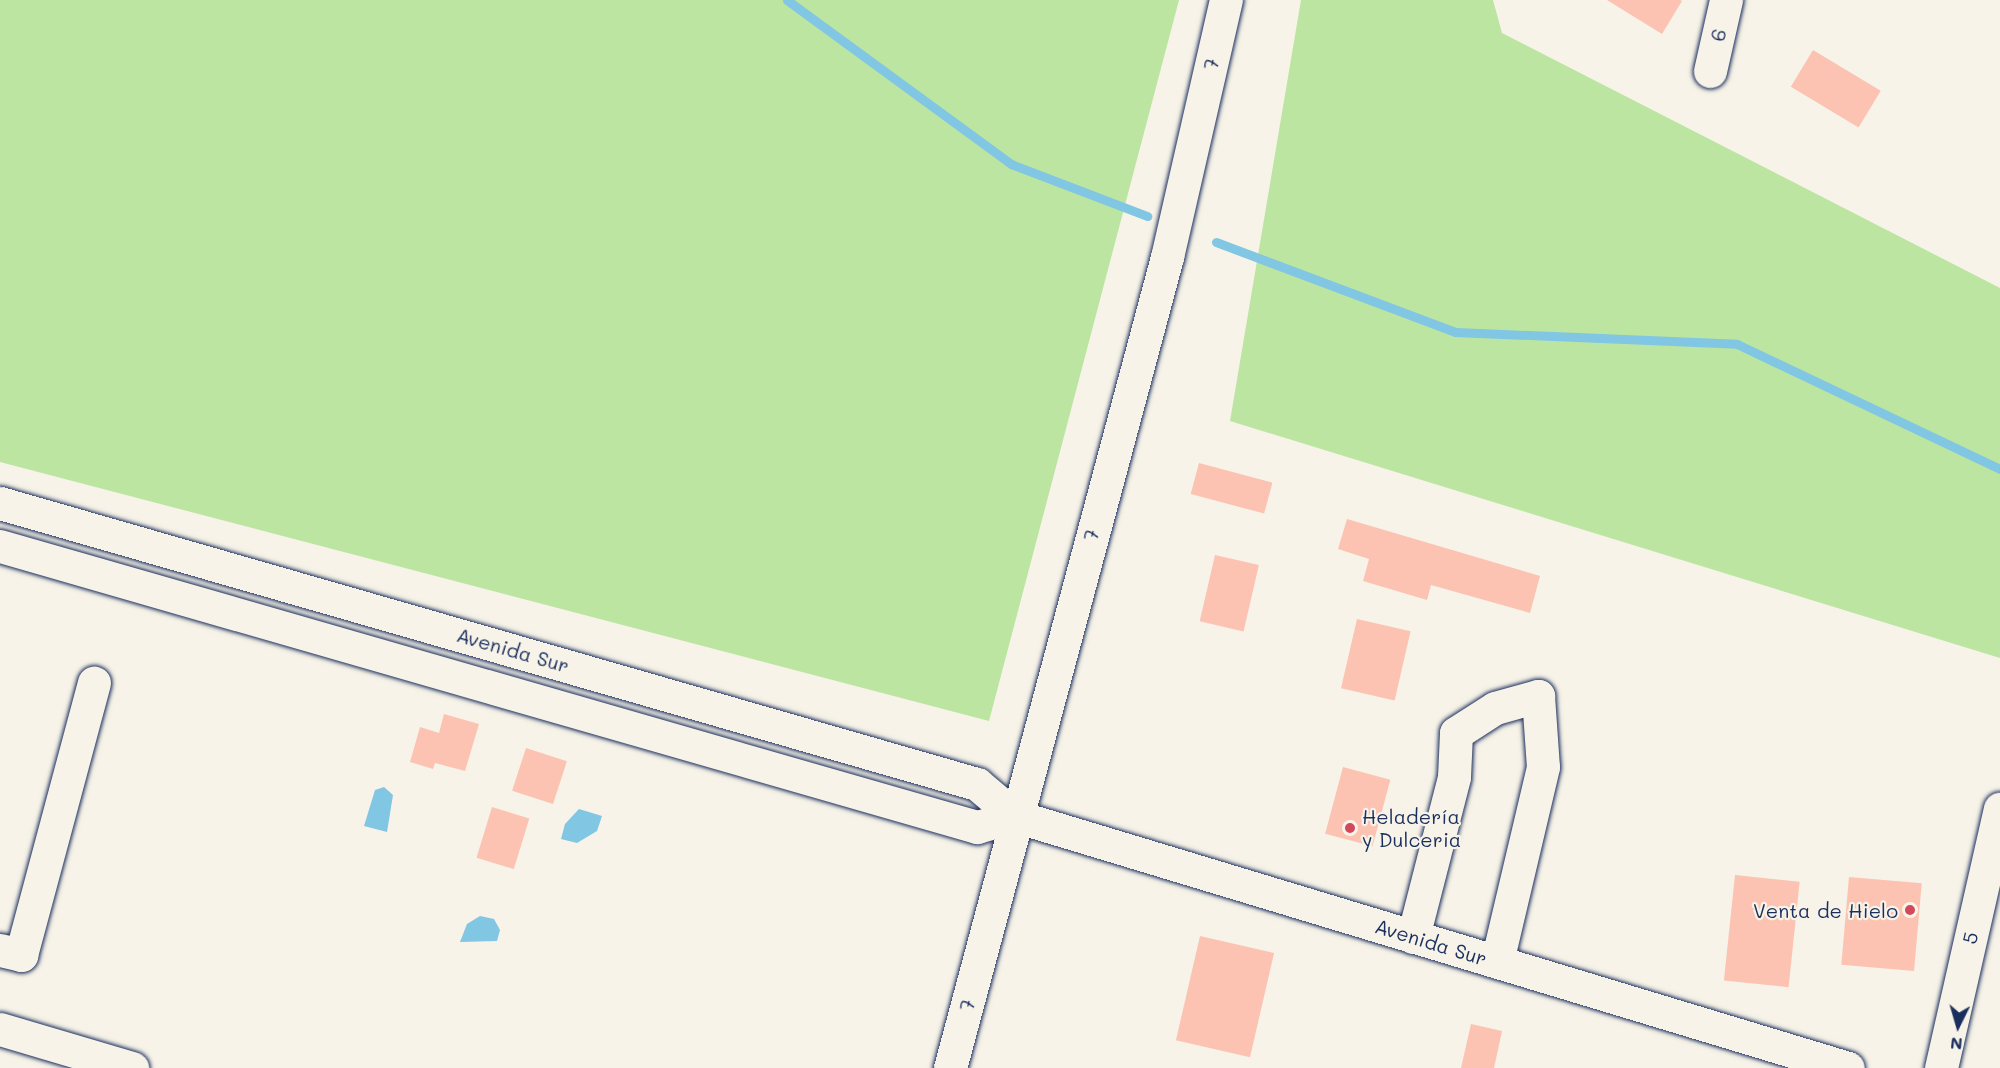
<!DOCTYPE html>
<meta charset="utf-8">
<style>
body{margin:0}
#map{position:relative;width:2000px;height:1068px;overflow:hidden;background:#f7f3e8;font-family:Mali,sans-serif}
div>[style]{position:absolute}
.green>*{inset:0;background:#bce5a2}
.water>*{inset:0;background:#81c6e2}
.stream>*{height:9px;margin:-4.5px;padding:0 4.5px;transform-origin:4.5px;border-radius:4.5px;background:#81c6e2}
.building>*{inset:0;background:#fcc3b2;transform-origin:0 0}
.roads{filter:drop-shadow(0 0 2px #1b2f5e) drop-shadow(0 0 2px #1b2f5e)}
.minor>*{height:33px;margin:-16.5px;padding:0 16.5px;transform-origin:16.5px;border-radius:16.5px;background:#f7f3e8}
.dots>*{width:16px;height:16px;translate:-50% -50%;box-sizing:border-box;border:3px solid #f7f3e8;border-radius:50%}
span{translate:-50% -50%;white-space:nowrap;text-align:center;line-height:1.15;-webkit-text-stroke:4.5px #f7f3e8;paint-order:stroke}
.street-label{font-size:20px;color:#1b2f5e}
.poi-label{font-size:20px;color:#1b2f5e}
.left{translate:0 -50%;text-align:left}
.right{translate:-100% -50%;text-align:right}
.north{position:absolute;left:1928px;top:996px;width:60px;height:60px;-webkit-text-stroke:4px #f7f3e8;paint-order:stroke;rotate:185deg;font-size:16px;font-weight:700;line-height:24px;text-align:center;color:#1b2f5e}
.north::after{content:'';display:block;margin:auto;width:21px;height:27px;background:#1b2f5e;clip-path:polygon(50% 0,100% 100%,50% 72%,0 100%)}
</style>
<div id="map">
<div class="green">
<div style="clip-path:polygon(0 0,1179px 0,989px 721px,0 462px)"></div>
<div style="clip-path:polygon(1301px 0,1493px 0,1502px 33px,2000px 288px,2000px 658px,1230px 421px)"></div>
</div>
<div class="water">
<div style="clip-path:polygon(384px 787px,393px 795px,387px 832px,364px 826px,375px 790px)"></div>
<div style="clip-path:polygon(579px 809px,602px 816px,597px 831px,577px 843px,561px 839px,565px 824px)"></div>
<div style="clip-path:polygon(480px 916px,494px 919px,500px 930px,497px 941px,460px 942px,467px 924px)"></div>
</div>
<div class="stream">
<div style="left:787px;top:0;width:278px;rotate:36.2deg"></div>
<div style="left:1011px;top:164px;width:146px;rotate:20.9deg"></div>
<div style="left:1216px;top:242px;width:255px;rotate:20.6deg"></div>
<div style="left:1455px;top:332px;width:282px;rotate:2.4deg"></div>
<div style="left:1737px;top:344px;width:291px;rotate:25.4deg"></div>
</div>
<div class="building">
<div style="clip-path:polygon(1607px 0,1680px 0,1682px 1px,1662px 34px)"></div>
<div style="left:1813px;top:50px;width:79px;height:43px;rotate:31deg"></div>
<div style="left:1199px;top:463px;width:76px;height:32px;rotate:15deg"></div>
<div style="clip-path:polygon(1347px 519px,1540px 576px,1530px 613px,1431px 585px,1427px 600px,1363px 581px,1369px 559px,1338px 549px)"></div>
<div style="left:1215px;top:555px;width:45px;height:68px;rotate:13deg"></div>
<div style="left:1357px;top:619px;width:55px;height:71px;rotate:13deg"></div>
<div style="clip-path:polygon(444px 714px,479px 724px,465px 771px,435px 763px,433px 769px,410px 762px,420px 727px,439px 733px)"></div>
<div style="left:526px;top:748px;width:43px;height:45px;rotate:18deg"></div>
<div style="left:1343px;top:767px;width:49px;height:69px;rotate:15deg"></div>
<div style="left:492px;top:807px;width:39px;height:53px;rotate:17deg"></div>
<div style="left:1735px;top:875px;width:65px;height:106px;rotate:6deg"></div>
<div style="left:1849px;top:877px;width:73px;height:88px;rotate:5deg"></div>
<div style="left:1200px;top:936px;width:76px;height:107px;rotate:13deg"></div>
<div style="clip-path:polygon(1471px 1024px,1502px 1031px,1494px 1068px,1461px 1068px)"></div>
</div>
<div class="roads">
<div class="minor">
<div style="left:1710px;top:71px;width:73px;rotate:-77.3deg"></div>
<div style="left:0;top:503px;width:1017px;rotate:16.05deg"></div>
<div style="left:977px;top:784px;width:50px;rotate:40.1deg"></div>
<div style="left:1015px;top:816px;width:870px;rotate:16.83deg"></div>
<div style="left:0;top:546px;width:1017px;rotate:16.05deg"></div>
<div style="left:977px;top:827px;width:40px;rotate:-16deg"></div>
<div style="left:1413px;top:937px;width:165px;rotate:-75.6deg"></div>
<div style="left:1454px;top:777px;width:44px;rotate:-87.4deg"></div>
<div style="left:1456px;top:733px;width:46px;rotate:-32.7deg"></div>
<div style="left:1495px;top:708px;width:45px;rotate:-15.6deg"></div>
<div style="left:1538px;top:696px;width:71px;rotate:86deg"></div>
<div style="left:1543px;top:767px;width:200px;rotate:103.3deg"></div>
<div style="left:0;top:950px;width:22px;rotate:13deg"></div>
<div style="left:21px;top:955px;width:282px;rotate:-75deg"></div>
<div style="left:0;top:1029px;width:138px;rotate:16.5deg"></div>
<div style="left:950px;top:1068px;width:840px;rotate:-75.02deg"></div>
<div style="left:1167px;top:257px;width:264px;rotate:-77.1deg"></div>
<div style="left:1941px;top:1068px;width:266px;rotate:-77.2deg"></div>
</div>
</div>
<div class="dots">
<div style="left:1350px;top:828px;background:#d1495b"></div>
<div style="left:1910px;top:910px;background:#d1495b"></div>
</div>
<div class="street-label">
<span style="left:1718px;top:35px;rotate:-77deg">6</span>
<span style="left:1211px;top:64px;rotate:-77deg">7</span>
<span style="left:1091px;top:535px;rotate:-75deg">7</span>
<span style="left:513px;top:650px;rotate:16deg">Avenida Sur</span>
<span style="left:1970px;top:938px;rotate:-77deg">5</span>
<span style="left:1431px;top:942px;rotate:17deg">Avenida Sur</span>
<span style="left:967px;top:1005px;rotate:-76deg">7</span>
</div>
<div class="poi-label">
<span class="left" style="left:1362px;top:828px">Heladería<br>y Dulceria</span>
<span class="right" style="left:1898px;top:910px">Venta de Hielo</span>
</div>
<div class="north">N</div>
</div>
